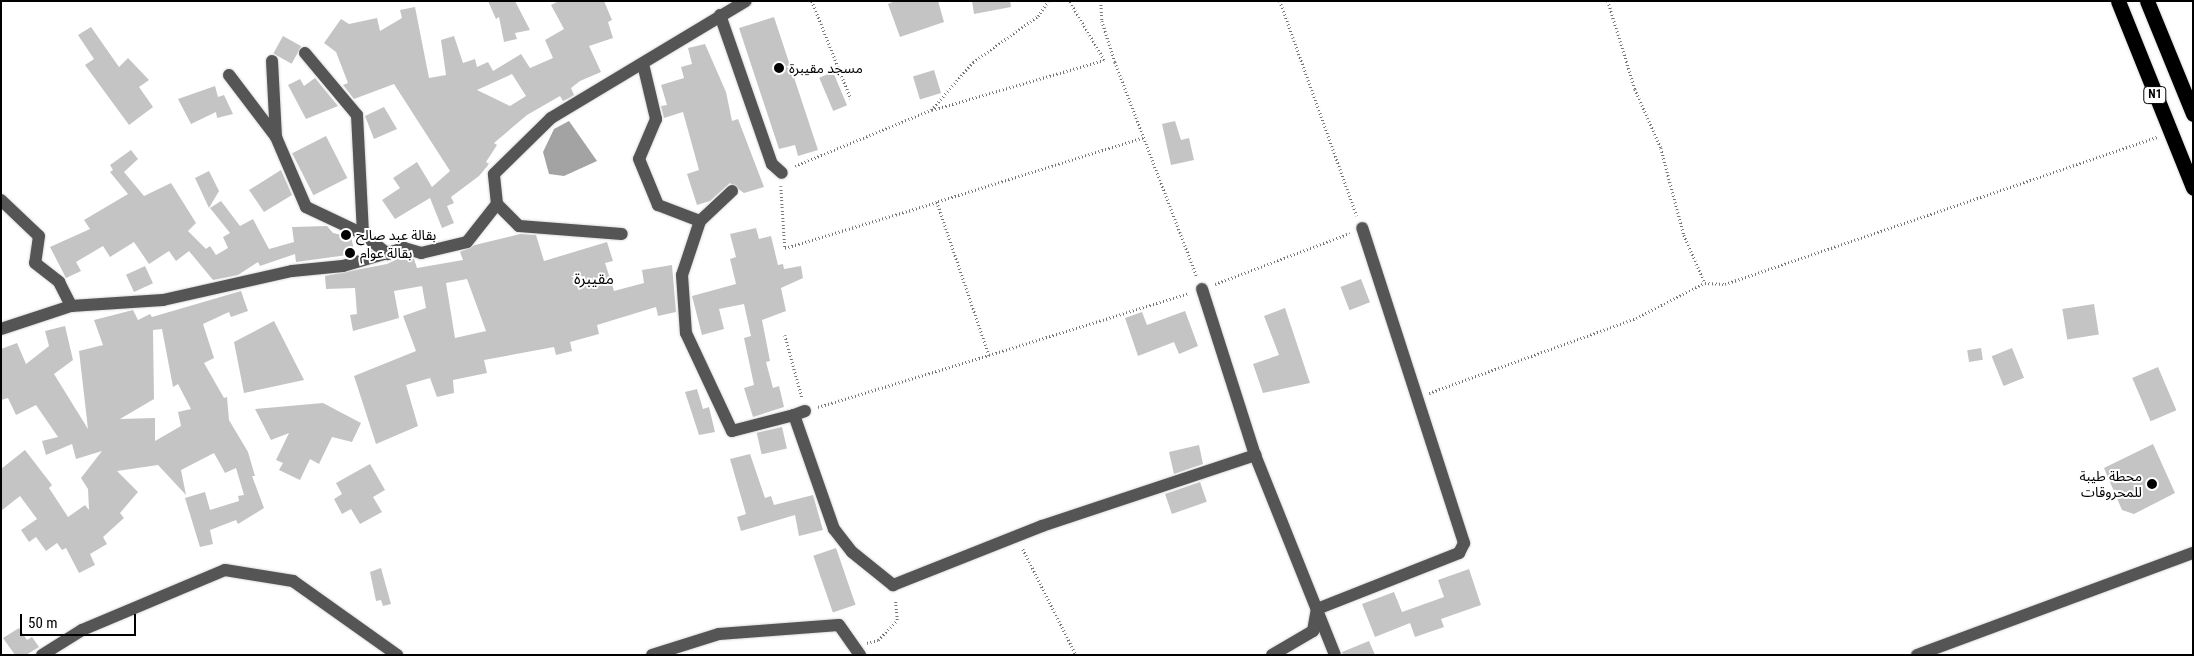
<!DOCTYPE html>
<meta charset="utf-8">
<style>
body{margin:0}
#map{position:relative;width:2194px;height:656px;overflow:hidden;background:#fff;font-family:"Roboto Condensed","Noto Sans Arabic",sans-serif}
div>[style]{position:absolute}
.water>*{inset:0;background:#a3a3a3}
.building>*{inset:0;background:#c4c4c4;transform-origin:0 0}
.path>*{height:2.5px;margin-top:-1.25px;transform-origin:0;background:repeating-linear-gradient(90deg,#777 0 1px,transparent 0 3.5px)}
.roads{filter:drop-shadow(0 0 1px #dbdbdb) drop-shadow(0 0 1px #dbdbdb)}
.minor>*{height:12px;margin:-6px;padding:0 6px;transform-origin:6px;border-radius:6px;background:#555}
.highway>*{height:15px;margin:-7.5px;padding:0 7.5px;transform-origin:7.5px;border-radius:7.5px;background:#000}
.dots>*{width:14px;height:14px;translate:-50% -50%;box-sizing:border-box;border:2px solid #fff;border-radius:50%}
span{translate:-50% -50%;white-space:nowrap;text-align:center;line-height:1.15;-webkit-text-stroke:4px #fff;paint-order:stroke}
.shield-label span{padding:1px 4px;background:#fff;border:1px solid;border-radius:4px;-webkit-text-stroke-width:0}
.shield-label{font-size:12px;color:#000;font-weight:700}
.poi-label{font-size:14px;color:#000}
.left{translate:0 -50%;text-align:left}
.right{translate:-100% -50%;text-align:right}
.quarter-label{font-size:16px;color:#000}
.frame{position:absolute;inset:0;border:2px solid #000;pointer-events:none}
.scale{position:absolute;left:20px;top:614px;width:116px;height:22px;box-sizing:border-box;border:2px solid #000;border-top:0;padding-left:6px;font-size:15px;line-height:18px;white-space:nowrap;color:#000;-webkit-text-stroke:4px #fff;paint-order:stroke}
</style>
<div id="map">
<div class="water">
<div style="clip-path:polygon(569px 121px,597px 161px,564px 176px,549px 174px,543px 152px,554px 129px)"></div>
</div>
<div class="building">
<div style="clip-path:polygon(488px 1px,515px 1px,530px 30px,515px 33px,517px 39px,504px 42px,499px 17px,496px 19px)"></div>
<div style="clip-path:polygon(evenodd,559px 1px,604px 1px,612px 20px,608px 22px,613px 38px,589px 46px,601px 72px,580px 81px,571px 88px,574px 95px,569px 98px,563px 101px,560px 96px,527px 115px,494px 143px,497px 145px,486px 162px,489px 164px,479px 176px,451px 197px,454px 203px,447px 206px,454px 223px,442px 228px,430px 198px,395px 219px,382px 200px,400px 188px,393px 178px,417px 162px,432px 187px,450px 171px,394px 84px,354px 99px,343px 85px,348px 83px,336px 52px,324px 43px,341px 19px,349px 24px,377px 18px,380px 31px,402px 18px,400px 10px,415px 7px,429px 78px,446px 75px,441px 40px,454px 36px,463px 63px,475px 59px,477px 67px,488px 62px,493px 71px,521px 54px,530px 68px,553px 58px,545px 40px,564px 29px,551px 5px,559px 1px,512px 74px,526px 96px,510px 106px,477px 90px,512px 74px)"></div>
<div style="clip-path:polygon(895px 1px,938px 1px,944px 22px,900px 37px,888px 4px)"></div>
<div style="clip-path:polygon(972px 1px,1010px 1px,1011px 7px,974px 14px)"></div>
<div style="clip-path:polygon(774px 17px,818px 150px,798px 156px,795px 145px,779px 149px,739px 28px)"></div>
<div style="clip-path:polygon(91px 27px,119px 67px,128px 58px,149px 80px,139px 87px,153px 107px,129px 125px,85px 65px,94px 59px,78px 35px)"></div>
<div style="left:283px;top:36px;width:21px;height:20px;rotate:29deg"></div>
<div style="clip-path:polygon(705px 44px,726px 92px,732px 121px,738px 119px,764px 187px,744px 193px,730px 183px,710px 201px,697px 205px,687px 174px,699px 170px,683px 112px,664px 118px,661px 106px,667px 105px,661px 85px,684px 78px,681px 67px,692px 64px,688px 48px)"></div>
<div style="left:934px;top:70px;width:24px;height:22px;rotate:73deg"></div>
<div style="left:833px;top:72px;width:36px;height:15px;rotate:67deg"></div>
<div style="clip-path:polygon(315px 78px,338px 106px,306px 119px,288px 85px,300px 79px,304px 86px)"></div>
<div style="clip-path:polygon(215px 86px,218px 97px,224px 95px,233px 114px,217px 118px,216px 112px,191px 124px,178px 99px)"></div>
<div style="clip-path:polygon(384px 107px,397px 129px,374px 139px,365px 116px)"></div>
<div style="clip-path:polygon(1175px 121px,1181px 140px,1189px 138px,1194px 160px,1171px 165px,1162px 124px)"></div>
<div style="left:326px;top:136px;width:47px;height:38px;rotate:63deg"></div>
<div style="clip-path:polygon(131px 150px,138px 159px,124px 172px,144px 196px,171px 183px,196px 223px,188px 231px,206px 249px,210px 246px,216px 255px,228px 248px,223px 237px,230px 233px,210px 208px,221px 201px,240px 226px,253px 219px,269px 249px,294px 242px,292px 227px,327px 226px,333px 233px,351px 237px,355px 254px,296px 262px,295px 254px,260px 266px,258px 262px,238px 275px,213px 280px,189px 251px,176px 261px,169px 251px,149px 264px,134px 242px,110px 257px,103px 246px,76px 262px,81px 271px,66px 278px,50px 247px,90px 229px,84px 220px,128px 194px,110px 172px,113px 170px,110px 165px)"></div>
<div style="clip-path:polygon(281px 170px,292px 195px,264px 212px,249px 190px)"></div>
<div style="clip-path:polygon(209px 171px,219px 191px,209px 208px,195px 178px)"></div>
<div style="clip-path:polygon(756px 228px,759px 239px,771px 236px,778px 265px,783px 264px,784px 269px,801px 266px,803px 278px,781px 288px,786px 311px,762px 320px,770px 361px,766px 362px,773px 388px,779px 386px,784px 407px,753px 417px,744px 388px,754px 385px,744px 338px,751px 336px,744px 304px,719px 309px,724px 329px,702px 335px,692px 296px,736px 284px,730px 259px,736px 257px,730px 234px)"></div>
<div style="clip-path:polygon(evenodd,520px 234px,536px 235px,544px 261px,607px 242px,613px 261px,605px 263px,614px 291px,644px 283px,642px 270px,672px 265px,676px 312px,658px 316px,656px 307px,597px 325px,599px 334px,570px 342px,572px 351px,556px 355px,554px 347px,484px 360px,487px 373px,453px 380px,454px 393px,437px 397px,430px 378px,406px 385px,418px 426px,376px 444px,354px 376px,416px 351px,403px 316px,426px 308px,422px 286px,394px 291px,399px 318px,353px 331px,350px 315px,357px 314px,355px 288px,326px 289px,325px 276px,387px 264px,404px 256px,414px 259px,417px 268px,463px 260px,460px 252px,475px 245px,520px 234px,467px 279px,486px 331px,455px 338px,446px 283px,467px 279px)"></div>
<div style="left:145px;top:266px;width:19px;height:21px;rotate:65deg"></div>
<div style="left:1361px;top:279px;width:25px;height:22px;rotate:69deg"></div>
<div style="clip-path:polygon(evenodd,241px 291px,248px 311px,231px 317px,229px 312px,203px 324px,214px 358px,204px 363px,224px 398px,227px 397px,229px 420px,248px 452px,255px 476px,252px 476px,264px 508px,238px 524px,236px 520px,210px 530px,213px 544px,200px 547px,185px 498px,205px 492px,210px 510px,239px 501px,238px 496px,244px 495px,236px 468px,225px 473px,214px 453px,181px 470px,186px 495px,158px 465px,117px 471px,138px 492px,120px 513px,124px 518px,103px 537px,107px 544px,90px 554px,95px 565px,79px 573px,66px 548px,62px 550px,57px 543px,46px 551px,36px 537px,29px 542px,21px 530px,37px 519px,20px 496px,1px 511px,1px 469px,25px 450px,52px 485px,49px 488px,68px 517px,85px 505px,89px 510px,88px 489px,81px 478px,102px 451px,76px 459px,72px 444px,46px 455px,42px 441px,58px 437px,36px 405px,16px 415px,8px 398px,1px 400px,1px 349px,17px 343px,26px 364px,49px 346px,45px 331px,65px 326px,73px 360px,54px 374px,88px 429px,79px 351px,103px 345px,94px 320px,133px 310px,138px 320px,150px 314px,152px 317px,241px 291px,162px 329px,173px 387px,178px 384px,191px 409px,178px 412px,181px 426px,155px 441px,155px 418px,120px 419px,154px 399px,153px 330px,162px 329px)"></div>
<div style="left:2094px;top:304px;width:31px;height:32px;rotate:81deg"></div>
<div style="clip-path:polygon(1285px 308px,1310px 383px,1263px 393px,1253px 364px,1279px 355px,1264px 316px)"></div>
<div style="clip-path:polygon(1185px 311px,1198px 346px,1179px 354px,1174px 342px,1138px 356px,1125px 318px,1142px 312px,1147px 325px)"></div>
<div style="clip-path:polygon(274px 321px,304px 380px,244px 393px,234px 342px)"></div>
<div style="left:1981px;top:348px;width:12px;height:14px;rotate:81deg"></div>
<div style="left:2012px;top:348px;width:32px;height:22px;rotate:68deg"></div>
<div style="left:2158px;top:367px;width:47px;height:28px;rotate:67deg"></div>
<div style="clip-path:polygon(697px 389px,703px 409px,709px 407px,715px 432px,699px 435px,685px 392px)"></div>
<div style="clip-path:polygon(323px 403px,361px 423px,352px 442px,332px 437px,319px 464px,310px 459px,300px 480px,279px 470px,283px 463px,276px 460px,289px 433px,271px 440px,255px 409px)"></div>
<div style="left:782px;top:427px;width:22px;height:26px;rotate:77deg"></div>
<div style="clip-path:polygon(2153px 444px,2175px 493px,2134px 514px,2122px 510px,2104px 468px)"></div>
<div style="clip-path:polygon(1199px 445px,1203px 464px,1174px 474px,1169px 452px)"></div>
<div style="clip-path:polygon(750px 454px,765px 498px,771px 496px,774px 505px,813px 495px,823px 530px,799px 536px,795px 515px,741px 531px,737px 517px,746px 514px,730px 459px)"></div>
<div style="clip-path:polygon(370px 464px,385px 490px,373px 497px,382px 512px,360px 524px,351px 509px,342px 514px,334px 499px,342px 494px,336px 483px)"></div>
<div style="left:1200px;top:482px;width:21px;height:37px;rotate:71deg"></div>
<div style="left:836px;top:548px;width:60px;height:24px;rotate:71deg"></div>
<div style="clip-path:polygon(381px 568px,391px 604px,383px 606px,381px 600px,376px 601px,370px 572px)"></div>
<div style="clip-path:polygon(1469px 569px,1481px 605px,1441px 619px,1444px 627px,1415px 637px,1410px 623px,1375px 637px,1362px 604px,1394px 592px,1402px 612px,1444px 597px,1438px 580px)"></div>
<div style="clip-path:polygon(19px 628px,27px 640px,32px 637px,39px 647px,26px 655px,15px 655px,3px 638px)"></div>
<div style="clip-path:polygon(1369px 641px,1375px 655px,1343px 655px,1342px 652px)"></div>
</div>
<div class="path">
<div style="left:812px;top:1px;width:105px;rotate:68.3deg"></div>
<div style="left:1101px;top:1px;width:20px;rotate:87deg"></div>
<div style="left:1102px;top:21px;width:43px;rotate:72.4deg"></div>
<div style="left:1115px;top:62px;width:230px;rotate:69.1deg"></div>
<div style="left:1280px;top:1px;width:228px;rotate:70.3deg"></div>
<div style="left:1608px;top:1px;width:92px;rotate:72.9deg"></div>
<div style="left:1635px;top:89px;width:64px;rotate:66.2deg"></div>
<div style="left:1661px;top:148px;width:90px;rotate:75.2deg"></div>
<div style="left:1684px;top:235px;width:52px;rotate:66.4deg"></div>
<div style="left:1705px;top:283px;width:20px;rotate:3deg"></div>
<div style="left:1725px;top:284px;width:456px;rotate:-18.8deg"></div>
<div style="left:932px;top:110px;width:179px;rotate:-16.2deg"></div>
<div style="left:1104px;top:60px;width:69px;rotate:-120.7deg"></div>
<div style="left:1143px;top:138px;width:216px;rotate:162.7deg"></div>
<div style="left:937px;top:202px;width:162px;rotate:71.2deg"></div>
<div style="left:989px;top:355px;width:209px;rotate:-17.2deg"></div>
<div style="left:795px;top:166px;width:147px;rotate:-22.4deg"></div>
<div style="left:931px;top:110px;width:64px;rotate:-48.8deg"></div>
<div style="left:973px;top:62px;width:80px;rotate:-35.3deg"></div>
<div style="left:1038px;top:16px;width:18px;rotate:-56deg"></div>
<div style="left:781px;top:186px;width:62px;rotate:86.3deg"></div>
<div style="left:785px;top:248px;width:159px;rotate:-16.8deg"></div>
<div style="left:1215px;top:284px;width:144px;rotate:-20.7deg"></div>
<div style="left:785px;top:335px;width:64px;rotate:74.7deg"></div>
<div style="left:1429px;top:393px;width:220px;rotate:-19.9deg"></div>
<div style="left:1636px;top:318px;width:76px;rotate:-27.2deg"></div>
<div style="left:818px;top:407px;width:179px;rotate:-16.9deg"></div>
<div style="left:1023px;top:549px;width:119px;rotate:63.4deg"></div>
<div style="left:867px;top:643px;width:11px;rotate:-15deg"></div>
<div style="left:878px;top:640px;width:28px;rotate:-46deg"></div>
<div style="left:897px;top:620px;width:21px;rotate:-95deg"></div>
</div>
<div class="roads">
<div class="minor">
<div style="left:720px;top:15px;width:158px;rotate:70.8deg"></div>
<div style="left:772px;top:164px;width:13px;rotate:42deg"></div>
<div style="left:305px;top:53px;width:81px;rotate:50deg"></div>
<div style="left:357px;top:115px;width:119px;rotate:87.1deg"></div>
<div style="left:272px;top:61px;width:76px;rotate:87deg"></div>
<div style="left:276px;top:137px;width:76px;rotate:66.8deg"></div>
<div style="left:306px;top:207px;width:63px;rotate:25.3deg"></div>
<div style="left:363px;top:234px;width:32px;rotate:39deg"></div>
<div style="left:643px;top:64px;width:57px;rotate:76.7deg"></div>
<div style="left:656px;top:119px;width:43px;rotate:113deg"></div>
<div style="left:639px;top:159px;width:50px;rotate:67.6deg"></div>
<div style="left:658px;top:205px;width:45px;rotate:20.9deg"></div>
<div style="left:229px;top:75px;width:78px;rotate:52.8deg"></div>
<div style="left:732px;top:191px;width:44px;rotate:136.8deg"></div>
<div style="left:700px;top:221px;width:57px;rotate:108.4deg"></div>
<div style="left:682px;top:275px;width:58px;rotate:86.1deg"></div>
<div style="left:686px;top:333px;width:108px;rotate:64.9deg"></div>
<div style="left:732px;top:431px;width:64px;rotate:-14.5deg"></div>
<div style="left:1px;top:200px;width:52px;rotate:43.5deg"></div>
<div style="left:39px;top:236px;width:27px;rotate:98deg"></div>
<div style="left:35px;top:263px;width:31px;rotate:38deg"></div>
<div style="left:59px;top:282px;width:27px;rotate:63deg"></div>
<div style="left:497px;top:204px;width:30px;rotate:-96deg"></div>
<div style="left:494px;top:174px;width:80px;rotate:-44.5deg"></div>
<div style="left:551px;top:118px;width:227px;rotate:-31deg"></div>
<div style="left:1202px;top:289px;width:174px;rotate:72.3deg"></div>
<div style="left:1255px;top:455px;width:215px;rotate:68.2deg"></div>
<div style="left:1px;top:329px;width:74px;rotate:-18.2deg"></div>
<div style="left:71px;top:306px;width:92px;rotate:-3.7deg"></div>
<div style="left:163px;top:300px;width:132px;rotate:-12.7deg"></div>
<div style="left:292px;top:271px;width:51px;rotate:-5.6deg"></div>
<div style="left:343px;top:266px;width:64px;rotate:-16.4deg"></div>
<div style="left:404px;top:248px;width:18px;rotate:16deg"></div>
<div style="left:421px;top:253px;width:47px;rotate:-13.4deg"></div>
<div style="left:467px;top:242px;width:48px;rotate:-51.7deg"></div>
<div style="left:497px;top:204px;width:31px;rotate:45deg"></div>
<div style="left:519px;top:226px;width:103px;rotate:4.4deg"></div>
<div style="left:805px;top:411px;width:12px;rotate:160deg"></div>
<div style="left:794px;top:415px;width:121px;rotate:70.7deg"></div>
<div style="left:834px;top:529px;width:29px;rotate:52deg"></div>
<div style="left:852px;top:552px;width:53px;rotate:38.8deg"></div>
<div style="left:893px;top:585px;width:160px;rotate:-21.6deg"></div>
<div style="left:1042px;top:526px;width:225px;rotate:-18.4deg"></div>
<div style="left:42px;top:655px;width:47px;rotate:-32deg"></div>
<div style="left:82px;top:630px;width:155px;rotate:-22.8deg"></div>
<div style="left:225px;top:570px;width:69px;rotate:9.2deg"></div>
<div style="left:293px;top:581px;width:128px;rotate:35.4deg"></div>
<div style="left:652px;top:655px;width:70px;rotate:-17.4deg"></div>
<div style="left:719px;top:634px;width:120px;rotate:-4.3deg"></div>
<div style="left:839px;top:625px;width:37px;rotate:55deg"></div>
<div style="left:1272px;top:655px;width:48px;rotate:-30.3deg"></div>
<div style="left:1313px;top:631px;width:22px;rotate:-80deg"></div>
<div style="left:1317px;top:609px;width:153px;rotate:-21.5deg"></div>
<div style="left:1459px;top:553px;width:11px;rotate:-63deg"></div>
<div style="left:1464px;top:543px;width:331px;rotate:-107.9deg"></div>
<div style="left:1917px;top:655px;width:294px;rotate:-20.3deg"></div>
</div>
<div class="highway">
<div style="left:2118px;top:1px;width:201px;rotate:68.1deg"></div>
<div style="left:2147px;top:1px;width:122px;rotate:67.8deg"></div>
</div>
</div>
<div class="dots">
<div style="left:779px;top:68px;background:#000"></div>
<div style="left:346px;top:235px;background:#000"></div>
<div style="left:350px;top:253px;background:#000"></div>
<div style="left:2152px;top:484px;background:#000"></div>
</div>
<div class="shield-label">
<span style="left:2155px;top:95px">N1</span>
</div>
<div class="poi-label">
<span class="left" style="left:789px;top:68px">مسجد مقيبرة</span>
<span class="left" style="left:356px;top:235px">بقالة عبد صالح</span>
<span class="left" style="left:360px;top:253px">بقالة عوام</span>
<span class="right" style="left:2142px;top:484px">محطة طيبة<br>للمحروقات</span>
</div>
<div class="quarter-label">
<span style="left:594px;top:279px">مقيبرة</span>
</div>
<div class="frame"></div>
<div class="scale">50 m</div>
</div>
